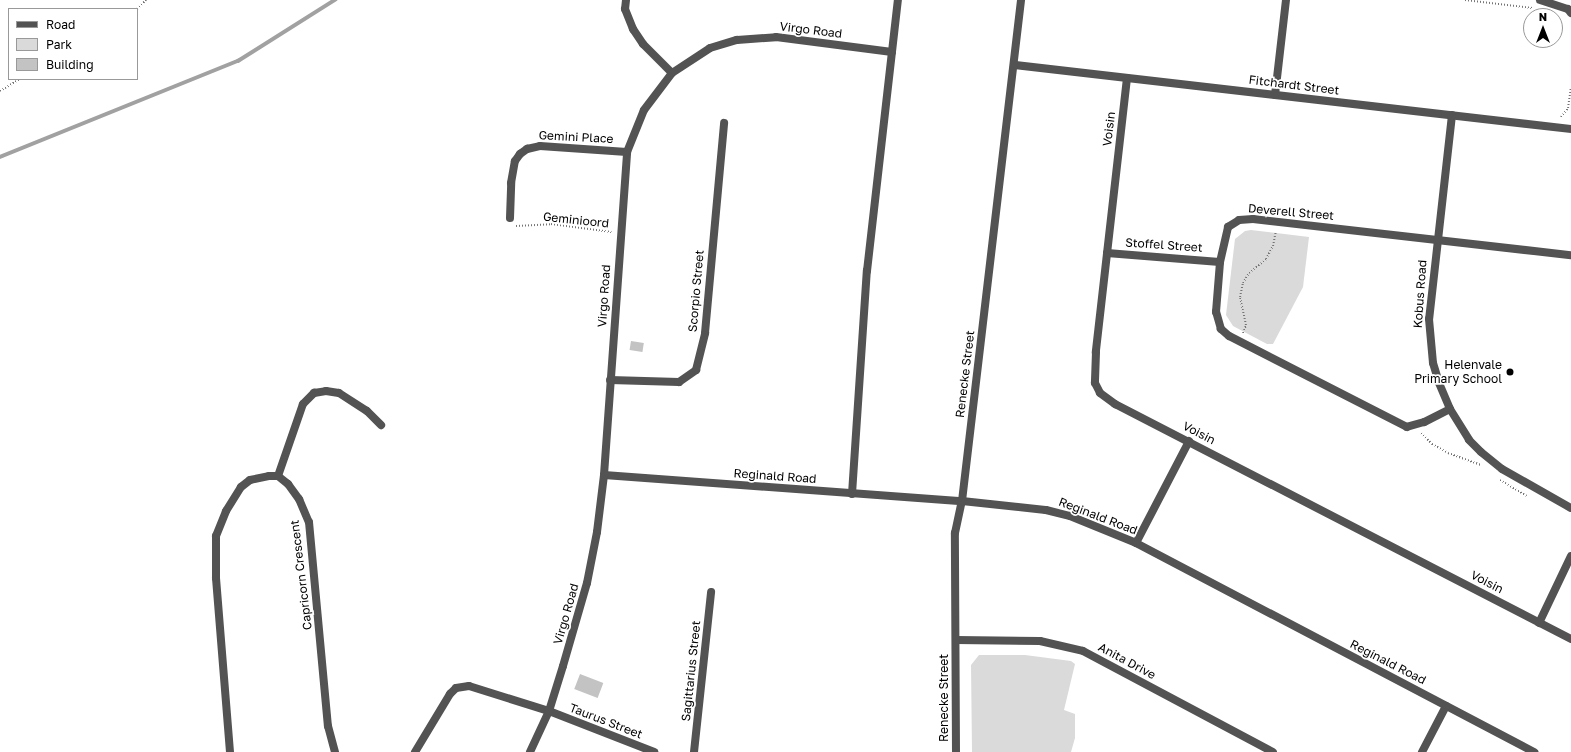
<!DOCTYPE html>
<style>
body{margin:0}
#map{position:relative;width:1571px;height:752px;overflow:hidden;background:#fff;font-family:"Golos Text",sans-serif}
div>[style]{position:absolute}
.green>*{inset:0;background:#dadada}
.stream>*{height:3.5px;margin:-1.75px;padding:0 1.75px;transform-origin:1.75px;border-radius:1.75px;background:#a1a1a1}
.building>*{inset:0;background:#c3c3c3;transform-origin:0 0}
.path>*{height:2px;margin-top:-1px;transform-origin:0;background:repeating-linear-gradient(90deg,#757575 0 1px,transparent 0 3px)}
.street>*{height:8px;margin:-4px;padding:0 4px;transform-origin:4px;border-radius:4px;background:#535353}
.dots>*{width:11px;height:11px;translate:-50% -50%;box-sizing:border-box;border:2px solid #fff;border-radius:50%}
span{translate:-50% -50%;white-space:nowrap;text-align:center;line-height:1.15;-webkit-text-stroke:3.5px #fff;paint-order:stroke}
.street-label{font-size:12px;color:#000}
.poi-label{font-size:12px;color:#000}
.right{translate:-100% -50%;text-align:right}
.legend{position:absolute;left:8px;top:8px;width:130px;height:72px;box-sizing:border-box;background:#fff;border:1px solid #999;margin:0;padding:5px 7px;list-style:none;font-size:12px;color:#000}
.legend li{display:flex;align-items:center;gap:8px;height:20px}
.legend b{width:20px;border:1px solid #999}
.north{position:absolute;left:1523px;top:8px;width:40px;height:40px;box-sizing:border-box;background:#fff;border:1px solid #999;border-radius:50%;rotate:0deg;font-size:11px;font-weight:700;line-height:16px;text-align:center;color:#000}
.north::after{content:'';display:block;margin:auto;width:14px;height:18px;background:#000;clip-path:polygon(50% 0,100% 100%,50% 72%,0 100%)}
</style>
<div id="map">
<div class="green">
<div style="clip-path:polygon(1251px 230px,1309px 237px,1303px 287px,1273px 344px,1267px 344px,1233px 326px,1226px 315px,1235px 239px,1245px 231px)"></div>
<div style="clip-path:polygon(979px 655px,1025px 655px,1071px 661px,1075px 664px,1064px 710px,1075px 714px,1075px 738px,1071px 752px,972px 752px,971px 665px)"></div>
</div>
<div class="stream">
<div style="left:0;top:157px;width:257px;rotate:-22deg"></div>
<div style="left:238px;top:61px;width:115px;rotate:-32.2deg"></div>
</div>
<div class="building">
<div style="left:631px;top:341px;width:13px;height:9px;rotate:9deg"></div>
<div style="left:580px;top:674px;width:25px;height:16px;rotate:21deg"></div>
</div>
<div class="path">
<div style="left:1465px;top:0;width:68px;rotate:6.7deg"></div>
<div style="left:137px;top:9px;width:13px;rotate:-45deg"></div>
<div style="left:0;top:91px;width:23px;rotate:-31deg"></div>
<div style="left:1561px;top:117px;width:11px;rotate:-52deg"></div>
<div style="left:1568px;top:108px;width:21px;rotate:-82deg"></div>
<div style="left:516px;top:226px;width:35px;rotate:-3deg"></div>
<div style="left:551px;top:224px;width:61px;rotate:7.6deg"></div>
<div style="left:1243px;top:333px;width:9px;rotate:-69deg"></div>
<div style="left:1246px;top:325px;width:29px;rotate:-102deg"></div>
<div style="left:1240px;top:297px;width:14px;rotate:-78deg"></div>
<div style="left:1243px;top:283px;width:12px;rotate:-59deg"></div>
<div style="left:1249px;top:273px;width:22px;rotate:-39deg"></div>
<div style="left:1266px;top:259px;width:15px;rotate:-62deg"></div>
<div style="left:1273px;top:246px;width:15px;rotate:-79deg"></div>
<div style="left:1421px;top:433px;width:16px;rotate:45deg"></div>
<div style="left:1432px;top:444px;width:18px;rotate:29deg"></div>
<div style="left:1448px;top:453px;width:35px;rotate:20deg"></div>
<div style="left:1500px;top:480px;width:31px;rotate:31deg"></div>
</div>
<div class="street">
<div style="left:626px;top:0;width:9px;rotate:96deg"></div>
<div style="left:625px;top:9px;width:22px;rotate:68deg"></div>
<div style="left:633px;top:29px;width:18px;rotate:56deg"></div>
<div style="left:643px;top:44px;width:41px;rotate:45deg"></div>
<div style="left:1540px;top:0;width:29px;rotate:18deg"></div>
<div style="left:1568px;top:9px;width:5px;rotate:53deg"></div>
<div style="left:1015px;top:65px;width:560px;rotate:6.57deg"></div>
<div style="left:1127px;top:78px;width:276px;rotate:96.5deg"></div>
<div style="left:1096px;top:352px;width:31px;rotate:92deg"></div>
<div style="left:1095px;top:383px;width:11px;rotate:63deg"></div>
<div style="left:1100px;top:393px;width:19px;rotate:36deg"></div>
<div style="left:1115px;top:404px;width:513px;rotate:27.26deg"></div>
<div style="left:1275px;top:95px;width:96px;rotate:-83.4deg"></div>
<div style="left:1452px;top:115px;width:205px;rotate:96.4deg"></div>
<div style="left:1429px;top:319px;width:44px;rotate:84.8deg"></div>
<div style="left:1433px;top:363px;width:21px;rotate:73deg"></div>
<div style="left:1439px;top:383px;width:28px;rotate:67deg"></div>
<div style="left:1450px;top:409px;width:36px;rotate:58deg"></div>
<div style="left:1469px;top:440px;width:17px;rotate:45deg"></div>
<div style="left:1481px;top:452px;width:27px;rotate:39deg"></div>
<div style="left:1502px;top:469px;width:79px;rotate:29.5deg"></div>
<div style="left:510px;top:218px;width:35px;rotate:-88deg"></div>
<div style="left:511px;top:183px;width:22px;rotate:-80deg"></div>
<div style="left:515px;top:161px;width:9px;rotate:-54deg"></div>
<div style="left:520px;top:154px;width:9px;rotate:-36deg"></div>
<div style="left:527px;top:149px;width:13px;rotate:-13deg"></div>
<div style="left:540px;top:146px;width:87px;rotate:3.9deg"></div>
<div style="left:1107px;top:253px;width:113px;rotate:4.6deg"></div>
<div style="left:610px;top:380px;width:69px;rotate:1.7deg"></div>
<div style="left:679px;top:382px;width:21px;rotate:-35deg"></div>
<div style="left:696px;top:370px;width:38px;rotate:-76deg"></div>
<div style="left:705px;top:333px;width:211px;rotate:-84.8deg"></div>
<div style="left:1450px;top:409px;width:29px;rotate:153deg"></div>
<div style="left:1424px;top:422px;width:18px;rotate:164deg"></div>
<div style="left:1407px;top:427px;width:200px;rotate:-152.9deg"></div>
<div style="left:1229px;top:336px;width:11px;rotate:-139deg"></div>
<div style="left:1221px;top:329px;width:18px;rotate:-106deg"></div>
<div style="left:1216px;top:312px;width:50px;rotate:-85.4deg"></div>
<div style="left:1220px;top:262px;width:36px;rotate:-77deg"></div>
<div style="left:1228px;top:227px;width:13px;rotate:-32deg"></div>
<div style="left:1239px;top:220px;width:14px;rotate:-4deg"></div>
<div style="left:1253px;top:219px;width:320px;rotate:6.5deg"></div>
<div style="left:604px;top:475px;width:359px;rotate:4.2deg"></div>
<div style="left:962px;top:501px;width:84px;rotate:6.1deg"></div>
<div style="left:1046px;top:510px;width:25px;rotate:14deg"></div>
<div style="left:1070px;top:516px;width:71px;rotate:22.2deg"></div>
<div style="left:1136px;top:543px;width:450px;rotate:27.7deg"></div>
<div style="left:278px;top:476px;width:76px;rotate:-70.9deg"></div>
<div style="left:303px;top:404px;width:16px;rotate:-45deg"></div>
<div style="left:314px;top:393px;width:12px;rotate:-9deg"></div>
<div style="left:326px;top:391px;width:13px;rotate:9deg"></div>
<div style="left:339px;top:393px;width:33px;rotate:33deg"></div>
<div style="left:367px;top:411px;width:20px;rotate:45deg"></div>
<div style="left:852px;top:494px;width:224px;rotate:-86.2deg"></div>
<div style="left:867px;top:271px;width:273px;rotate:-83.5deg"></div>
<div style="left:1136px;top:543px;width:115px;rotate:-62.5deg"></div>
<div style="left:1539px;top:623px;width:74px;rotate:-64.5deg"></div>
<div style="left:956px;top:640px;width:84px;rotate:0.7deg"></div>
<div style="left:1040px;top:641px;width:44px;rotate:13.1deg"></div>
<div style="left:1083px;top:651px;width:215px;rotate:28deg"></div>
<div style="left:230px;top:752px;width:175px;rotate:-94.6deg"></div>
<div style="left:216px;top:578px;width:42px;rotate:-90deg"></div>
<div style="left:216px;top:536px;width:27px;rotate:-68deg"></div>
<div style="left:226px;top:511px;width:28px;rotate:-58deg"></div>
<div style="left:241px;top:487px;width:11px;rotate:-38deg"></div>
<div style="left:250px;top:480px;width:19px;rotate:-12deg"></div>
<div style="left:269px;top:476px;width:9px"></div>
<div style="left:278px;top:476px;width:13px;rotate:39deg"></div>
<div style="left:288px;top:484px;width:19px;rotate:54deg"></div>
<div style="left:299px;top:499px;width:25px;rotate:67deg"></div>
<div style="left:309px;top:522px;width:205px;rotate:84.7deg"></div>
<div style="left:328px;top:726px;width:27px;rotate:75deg"></div>
<div style="left:415px;top:752px;width:68px;rotate:-58.9deg"></div>
<div style="left:450px;top:694px;width:8px;rotate:-45deg"></div>
<div style="left:456px;top:688px;width:13px;rotate:-9deg"></div>
<div style="left:469px;top:686px;width:84px;rotate:17.4deg"></div>
<div style="left:549px;top:711px;width:113px;rotate:21.3deg"></div>
<div style="left:530px;top:752px;width:45px;rotate:-65.1deg"></div>
<div style="left:549px;top:711px;width:47px;rotate:-72.7deg"></div>
<div style="left:563px;top:666px;width:86px;rotate:-73.9deg"></div>
<div style="left:587px;top:583px;width:52px;rotate:-78.9deg"></div>
<div style="left:597px;top:532px;width:57px;rotate:-83deg"></div>
<div style="left:604px;top:475px;width:324px;rotate:-85.9deg"></div>
<div style="left:627px;top:152px;width:45px;rotate:-68deg"></div>
<div style="left:644px;top:110px;width:46px;rotate:-52.9deg"></div>
<div style="left:672px;top:73px;width:45px;rotate:-33.3deg"></div>
<div style="left:710px;top:48px;width:28px;rotate:-17deg"></div>
<div style="left:737px;top:40px;width:39px;rotate:-4deg"></div>
<div style="left:776px;top:37px;width:117px;rotate:7.4deg"></div>
<div style="left:694px;top:752px;width:161px;rotate:-83.9deg"></div>
<div style="left:956px;top:752px;width:219px;rotate:-90.3deg"></div>
<div style="left:955px;top:533px;width:33px;rotate:-78deg"></div>
<div style="left:962px;top:501px;width:504px;rotate:-83.28deg"></div>
<div style="left:1422px;top:752px;width:52px;rotate:-62.4deg"></div>
</div>
<div class="dots">
<div style="left:1510px;top:372px;background:#000"></div>
</div>
<div class="street-label">
<span style="left:811px;top:30px;rotate:7deg">Virgo Road</span>
<span style="left:1294px;top:85px;rotate:7deg">Fitchardt Street</span>
<span style="left:1109px;top:129px;rotate:-83deg">Voisin</span>
<span style="left:576px;top:137px;rotate:3deg">Gemini Place</span>
<span style="left:1291px;top:212px;rotate:5deg">Deverell Street</span>
<span style="left:576px;top:220px;rotate:6deg">Geminioord</span>
<span style="left:1164px;top:245px;rotate:4deg">Stoffel Street</span>
<span style="left:696px;top:291px;rotate:-85deg">Scorpio Street</span>
<span style="left:1420px;top:294px;rotate:-86deg">Kobus Road</span>
<span style="left:604px;top:296px;rotate:-86deg">Virgo Road</span>
<span style="left:965px;top:374px;rotate:-83deg">Renecke Street</span>
<span style="left:1199px;top:433px;rotate:27deg">Voisin</span>
<span style="left:775px;top:476px;rotate:4deg">Reginald Road</span>
<span style="left:1098px;top:516px;rotate:21deg">Reginald Road</span>
<span style="left:301px;top:575px;rotate:-97deg">Capricorn Crescent</span>
<span style="left:1487px;top:582px;rotate:27deg">Voisin</span>
<span style="left:566px;top:614px;rotate:-74deg">Virgo Road</span>
<span style="left:1127px;top:661px;rotate:28deg">Anita Drive</span>
<span style="left:1388px;top:662px;rotate:27deg">Reginald Road</span>
<span style="left:691px;top:671px;rotate:-84deg">Sagittarius Street</span>
<span style="left:944px;top:698px;rotate:-90deg">Renecke Street</span>
<span style="left:606px;top:721px;rotate:21deg">Taurus Street</span>
</div>
<div class="poi-label">
<span class="right" style="left:1502px;top:372px">Helenvale<br>Primary School</span>
</div>
<ul class="legend">
<li><b style="height:5px;background:#535353"></b>Road</li>
<li><b style="height:11px;background:#dadada"></b>Park</li>
<li><b style="height:11px;background:#c3c3c3"></b>Building</li>
</ul>
<div class="north">N</div>
</div>
